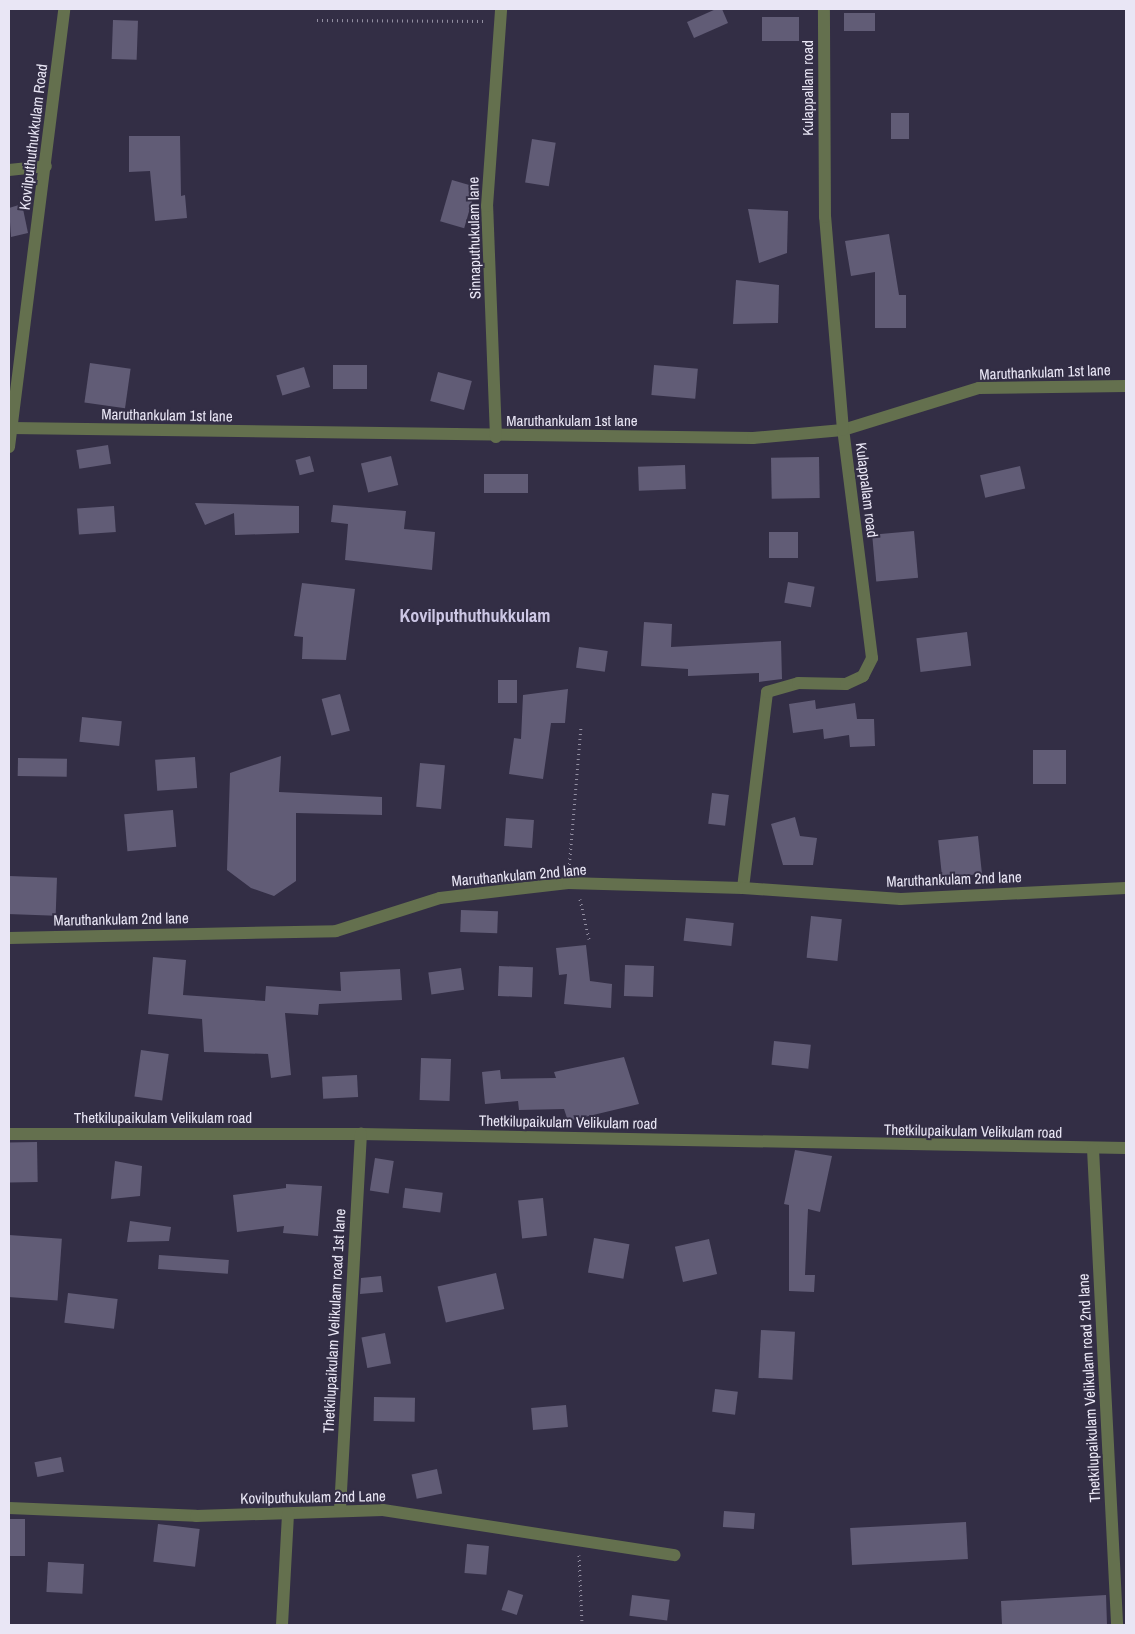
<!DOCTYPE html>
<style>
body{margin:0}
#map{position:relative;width:1135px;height:1634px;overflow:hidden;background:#332e45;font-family:"Archivo Narrow",sans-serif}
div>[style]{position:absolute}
.building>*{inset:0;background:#615c76;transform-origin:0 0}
.path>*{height:3px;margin-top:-1.5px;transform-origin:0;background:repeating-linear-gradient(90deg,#928ea1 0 1px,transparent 0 5px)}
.minor>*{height:12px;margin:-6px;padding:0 6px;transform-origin:6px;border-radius:6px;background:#64704e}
.tertiary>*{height:12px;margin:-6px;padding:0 6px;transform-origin:6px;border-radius:6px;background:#64704e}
span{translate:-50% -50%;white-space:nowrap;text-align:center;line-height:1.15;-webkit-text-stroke:4px #332e45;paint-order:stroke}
.street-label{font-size:15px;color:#e9e6f5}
.quarter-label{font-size:18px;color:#cdc7e5;font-weight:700}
.frame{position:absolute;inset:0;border:10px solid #e9e6f5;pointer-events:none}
</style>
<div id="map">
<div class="building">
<div style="clip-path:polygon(716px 9px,722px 9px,728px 23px,694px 38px,687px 22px)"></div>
<div style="left:844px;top:13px;width:31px;height:18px"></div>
<div style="left:762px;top:17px;width:37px;height:24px"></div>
<div style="left:113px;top:20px;width:25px;height:39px;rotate:2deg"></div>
<div style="left:891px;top:113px;width:18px;height:26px"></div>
<div style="clip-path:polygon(129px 136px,180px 136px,181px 196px,185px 195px,187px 218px,155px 221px,150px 171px,129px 172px)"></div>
<div style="left:532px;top:139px;width:24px;height:44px;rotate:9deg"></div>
<div style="left:452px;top:180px;width:25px;height:43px;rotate:16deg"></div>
<div style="clip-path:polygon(22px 204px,28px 233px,11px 237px,9px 208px)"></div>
<div style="clip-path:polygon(748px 209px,788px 211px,787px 253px,759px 263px)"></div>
<div style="clip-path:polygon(889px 234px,899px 295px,906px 295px,906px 328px,875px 328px,875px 272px,851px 276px,845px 241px)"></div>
<div style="clip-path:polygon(736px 280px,779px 285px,778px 323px,733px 324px)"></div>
<div style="left:90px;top:363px;width:41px;height:40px;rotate:8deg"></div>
<div style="left:333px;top:365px;width:34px;height:24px"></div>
<div style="left:654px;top:365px;width:44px;height:30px;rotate:5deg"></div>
<div style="left:304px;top:367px;width:21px;height:29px;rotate:73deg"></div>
<div style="left:438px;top:372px;width:35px;height:30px;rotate:15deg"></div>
<div style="left:108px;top:445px;width:19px;height:32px;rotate:81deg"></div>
<div style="left:310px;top:456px;width:16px;height:15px;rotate:75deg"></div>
<div style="left:391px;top:456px;width:30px;height:31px;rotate:76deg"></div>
<div style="left:819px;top:457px;width:41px;height:48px;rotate:89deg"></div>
<div style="left:685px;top:465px;width:24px;height:47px;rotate:88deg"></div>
<div style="left:1020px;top:466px;width:23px;height:41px;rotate:77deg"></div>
<div style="left:528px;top:474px;width:19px;height:44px;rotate:90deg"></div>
<div style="clip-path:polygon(195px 503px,299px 506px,299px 533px,235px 535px,234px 513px,205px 525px)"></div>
<div style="clip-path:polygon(333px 505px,406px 511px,404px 529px,435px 532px,432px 570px,345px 560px,348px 524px,331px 522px)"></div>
<div style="left:114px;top:506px;width:26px;height:37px;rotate:86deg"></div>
<div style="left:914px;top:531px;width:47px;height:42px;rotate:85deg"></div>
<div style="left:769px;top:532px;width:29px;height:26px"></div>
<div style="left:788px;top:582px;width:27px;height:21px;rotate:10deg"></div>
<div style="clip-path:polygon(302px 583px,355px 589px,346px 660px,302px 659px,303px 637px,294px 636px)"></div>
<div style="clip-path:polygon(644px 622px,672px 624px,671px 647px,781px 641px,782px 679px,759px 682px,759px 673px,688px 676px,688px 669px,641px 666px)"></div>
<div style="left:967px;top:632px;width:34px;height:51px;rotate:83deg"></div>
<div style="left:579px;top:647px;width:29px;height:21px;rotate:8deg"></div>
<div style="left:498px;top:680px;width:19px;height:23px"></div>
<div style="clip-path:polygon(568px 689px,565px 723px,551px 723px,543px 779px,509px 774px,514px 738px,521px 739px,523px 695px)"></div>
<div style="left:340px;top:694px;width:38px;height:19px;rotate:75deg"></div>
<div style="clip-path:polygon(815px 700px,816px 709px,855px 703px,857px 719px,874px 719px,875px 746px,850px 747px,849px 735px,824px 739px,823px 729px,793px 733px,789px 704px)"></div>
<div style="left:82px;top:717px;width:40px;height:25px;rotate:6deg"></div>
<div style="left:1066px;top:750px;width:34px;height:33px;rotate:90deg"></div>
<div style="clip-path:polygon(281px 756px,279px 792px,382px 797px,382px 815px,296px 813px,296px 881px,274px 896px,251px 888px,227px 870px,230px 773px)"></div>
<div style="left:195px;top:757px;width:31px;height:40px;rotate:86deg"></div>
<div style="left:18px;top:758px;width:49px;height:18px;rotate:1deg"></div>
<div style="left:420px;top:763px;width:25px;height:44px;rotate:5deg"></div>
<div style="left:712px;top:793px;width:17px;height:31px;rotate:7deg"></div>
<div style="left:173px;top:810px;width:37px;height:49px;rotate:85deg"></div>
<div style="clip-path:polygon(795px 817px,800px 836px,817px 838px,813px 865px,783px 865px,771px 824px)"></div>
<div style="left:506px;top:818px;width:28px;height:28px;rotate:4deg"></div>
<div style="left:978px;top:836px;width:38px;height:40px;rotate:84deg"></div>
<div style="left:9px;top:876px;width:48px;height:38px;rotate:2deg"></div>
<div style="left:461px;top:910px;width:37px;height:22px;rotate:2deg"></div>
<div style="left:811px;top:916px;width:31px;height:42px;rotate:6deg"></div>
<div style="left:686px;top:918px;width:48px;height:23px;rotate:6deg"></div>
<div style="clip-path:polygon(586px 945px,590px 981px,612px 984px,611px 1008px,564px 1004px,567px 974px,559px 975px,556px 948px)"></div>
<div style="clip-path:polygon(153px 957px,186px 960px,183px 995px,265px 1001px,266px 986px,341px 991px,340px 972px,400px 969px,402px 1000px,319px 1004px,318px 1015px,285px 1013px,291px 1075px,271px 1078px,268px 1054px,204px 1052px,202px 1019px,148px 1014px)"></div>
<div style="left:625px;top:965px;width:29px;height:31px;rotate:2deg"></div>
<div style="left:499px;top:966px;width:34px;height:30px;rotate:2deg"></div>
<div style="left:461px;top:968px;width:22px;height:33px;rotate:82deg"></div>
<div style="left:774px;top:1041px;width:37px;height:24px;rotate:6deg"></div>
<div style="left:141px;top:1050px;width:28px;height:47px;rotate:8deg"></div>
<div style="clip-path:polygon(624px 1057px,639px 1104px,568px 1121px,564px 1109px,519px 1110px,518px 1101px,485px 1104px,482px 1072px,500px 1070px,501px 1079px,556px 1078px,554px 1072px)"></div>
<div style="left:421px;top:1058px;width:30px;height:42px;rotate:2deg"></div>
<div style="left:357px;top:1075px;width:22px;height:35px;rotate:87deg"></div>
<div style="left:37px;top:1142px;width:40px;height:28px;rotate:89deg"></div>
<div style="clip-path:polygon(795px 1150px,832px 1156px,820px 1212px,808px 1209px,805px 1275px,815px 1275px,814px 1292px,789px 1291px,789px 1205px,784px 1204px)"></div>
<div style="left:375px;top:1158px;width:19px;height:33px;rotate:9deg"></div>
<div style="clip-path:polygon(115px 1161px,142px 1166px,140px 1196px,111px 1199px)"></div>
<div style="clip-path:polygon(286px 1184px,322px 1186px,318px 1236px,283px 1233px,284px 1226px,237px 1232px,233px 1195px,286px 1188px)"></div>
<div style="left:405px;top:1188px;width:38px;height:20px;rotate:7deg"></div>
<div style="left:543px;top:1198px;width:38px;height:25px;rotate:84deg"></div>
<div style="clip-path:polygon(130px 1221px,171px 1227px,169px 1241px,127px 1242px)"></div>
<div style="left:9px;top:1235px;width:53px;height:62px;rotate:4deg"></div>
<div style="left:594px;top:1238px;width:36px;height:35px;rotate:10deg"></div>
<div style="left:709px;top:1239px;width:36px;height:35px;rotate:77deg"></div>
<div style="left:159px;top:1255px;width:70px;height:14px;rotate:4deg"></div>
<div style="left:496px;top:1273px;width:37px;height:60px;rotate:77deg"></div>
<div style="clip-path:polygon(381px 1276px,383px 1292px,360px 1294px,361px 1278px)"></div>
<div style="left:68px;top:1293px;width:50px;height:30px;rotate:7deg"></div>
<div style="left:761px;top:1330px;width:34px;height:48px;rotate:3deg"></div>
<div style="left:385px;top:1333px;width:31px;height:24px;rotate:79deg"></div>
<div style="left:715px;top:1389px;width:23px;height:23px;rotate:7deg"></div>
<div style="left:374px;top:1397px;width:41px;height:24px;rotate:1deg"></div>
<div style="left:566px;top:1405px;width:22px;height:35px;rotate:85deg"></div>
<div style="left:61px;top:1457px;width:15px;height:27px;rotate:79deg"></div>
<div style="left:437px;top:1469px;width:25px;height:26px;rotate:78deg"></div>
<div style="left:724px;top:1511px;width:31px;height:16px;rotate:4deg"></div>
<div style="left:9px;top:1519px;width:16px;height:37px"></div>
<div style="left:966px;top:1522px;width:37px;height:116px;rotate:87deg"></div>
<div style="left:158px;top:1524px;width:42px;height:38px;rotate:7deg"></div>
<div style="left:467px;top:1544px;width:22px;height:29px;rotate:5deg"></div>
<div style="left:48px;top:1562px;width:36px;height:30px;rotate:3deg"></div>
<div style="left:508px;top:1590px;width:16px;height:21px;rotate:18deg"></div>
<div style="left:632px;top:1595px;width:38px;height:21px;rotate:7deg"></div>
<div style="clip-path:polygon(1106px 1595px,1107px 1625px,1002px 1625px,1001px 1601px)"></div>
</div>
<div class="path">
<div style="left:317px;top:20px;width:169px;rotate:0.3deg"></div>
<div style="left:569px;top:869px;width:144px;rotate:-85.2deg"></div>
<div style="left:580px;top:899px;width:41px;rotate:77.3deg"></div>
<div style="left:579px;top:1555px;width:70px;rotate:87.5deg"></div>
</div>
<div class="minor">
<div style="left:9px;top:170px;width:37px;rotate:-6deg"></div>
<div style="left:11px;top:428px;width:742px;rotate:0.77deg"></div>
<div style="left:753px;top:438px;width:90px;rotate:-5.1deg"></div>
<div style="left:843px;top:430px;width:142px;rotate:-17.2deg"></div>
<div style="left:979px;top:388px;width:147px;rotate:-0.8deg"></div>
<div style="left:496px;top:437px;width:231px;rotate:-92.2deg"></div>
<div style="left:487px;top:206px;width:197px;rotate:-85.9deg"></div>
<div style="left:743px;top:888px;width:197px;rotate:-83deg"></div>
<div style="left:767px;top:692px;width:32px;rotate:-16deg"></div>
<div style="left:798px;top:683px;width:48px;rotate:1.2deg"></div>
<div style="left:846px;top:684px;width:19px;rotate:-25deg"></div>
<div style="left:863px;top:676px;width:20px;rotate:-63deg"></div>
<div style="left:872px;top:658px;width:230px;rotate:-97.2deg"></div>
<div style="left:843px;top:430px;width:214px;rotate:-94.8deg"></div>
<div style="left:825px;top:217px;width:208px;rotate:-90.3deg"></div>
<div style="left:9px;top:938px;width:327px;rotate:-1.2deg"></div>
<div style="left:336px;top:931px;width:109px;rotate:-17.6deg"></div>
<div style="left:440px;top:898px;width:129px;rotate:-6.7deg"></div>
<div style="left:568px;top:883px;width:175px;rotate:1.6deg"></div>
<div style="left:743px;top:888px;width:158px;rotate:4deg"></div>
<div style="left:901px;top:899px;width:225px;rotate:-2.8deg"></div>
<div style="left:9px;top:1134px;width:352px"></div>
<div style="left:361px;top:1134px;width:765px;rotate:1.05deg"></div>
<div style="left:1093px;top:1149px;width:477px;rotate:87.1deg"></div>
<div style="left:9px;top:1508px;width:187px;rotate:2.4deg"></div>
<div style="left:196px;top:1516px;width:187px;rotate:-1.8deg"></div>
<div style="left:383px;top:1510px;width:295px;rotate:8.8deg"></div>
<div style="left:340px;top:1509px;width:376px;rotate:-86.8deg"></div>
<div style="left:282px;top:1625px;width:111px;rotate:-86.9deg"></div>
</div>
<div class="tertiary">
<div style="left:9px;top:447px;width:441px;rotate:-82.8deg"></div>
</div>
<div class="street-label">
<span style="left:808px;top:88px;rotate:-90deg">Kulappallam road</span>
<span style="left:33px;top:137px;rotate:-83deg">Kovilputhuthukkulam Road</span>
<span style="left:474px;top:238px;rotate:-91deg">Sinnaputhukulam lane</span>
<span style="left:1045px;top:372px;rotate:-2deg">Maruthankulam 1st lane</span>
<span style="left:167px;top:415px;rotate:1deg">Maruthankulam 1st lane</span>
<span style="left:572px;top:421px">Maruthankulam 1st lane</span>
<span style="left:867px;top:490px;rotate:83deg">Kulappallam road</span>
<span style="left:519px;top:875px;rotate:-5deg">Maruthankulam 2nd lane</span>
<span style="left:954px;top:879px;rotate:-2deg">Maruthankulam 2nd lane</span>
<span style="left:121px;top:919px;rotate:-1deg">Maruthankulam 2nd lane</span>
<span style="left:163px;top:1118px">Thetkilupaikulam Velikulam road</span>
<span style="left:568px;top:1122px;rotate:1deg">Thetkilupaikulam Velikulam road</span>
<span style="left:973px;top:1131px;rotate:1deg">Thetkilupaikulam Velikulam road</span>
<span style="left:334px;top:1321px;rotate:-87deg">Thetkilupaikulam Velikulam road 1st lane</span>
<span style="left:1089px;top:1388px;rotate:-93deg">Thetkilupaikulam Velikulam road 2nd lane</span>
<span style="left:313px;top:1497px;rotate:-1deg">Kovilputhukulam 2nd Lane</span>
</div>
<div class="quarter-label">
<span style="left:475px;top:616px">Kovilputhuthukkulam</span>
</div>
<div class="frame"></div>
</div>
